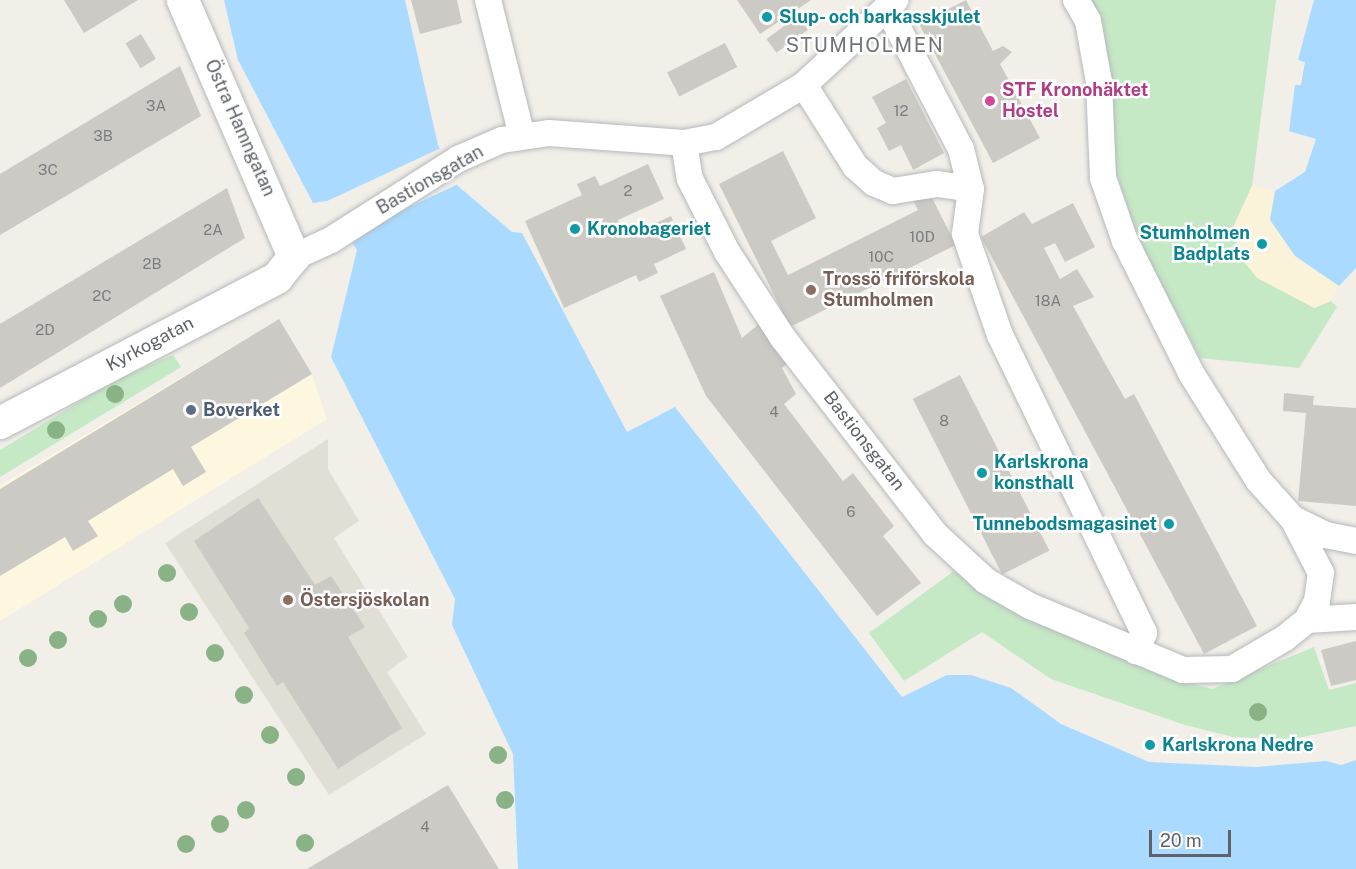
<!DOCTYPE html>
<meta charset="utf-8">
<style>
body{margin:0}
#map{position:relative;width:1356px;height:869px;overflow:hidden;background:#f1efe8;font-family:"Public Sans",sans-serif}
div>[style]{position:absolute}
.commercial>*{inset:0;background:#fef7e0}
.education>*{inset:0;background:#e1ded6}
.green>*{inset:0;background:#c5e8c5}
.sand>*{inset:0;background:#fbf3d9}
.water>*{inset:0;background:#aadaff}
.pier>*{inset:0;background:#f1efe8;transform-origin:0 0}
.building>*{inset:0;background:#cccac5;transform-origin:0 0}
.roads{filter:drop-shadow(0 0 2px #b5b8bc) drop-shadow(0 0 2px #b5b8bc)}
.minor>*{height:26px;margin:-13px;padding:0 13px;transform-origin:13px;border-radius:13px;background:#fff}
.tertiary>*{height:32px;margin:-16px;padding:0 16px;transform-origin:16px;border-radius:16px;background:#fff}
.trees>*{width:18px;height:18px;margin:-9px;border-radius:50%;background:#89b387}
.dots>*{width:16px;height:16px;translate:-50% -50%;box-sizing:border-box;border:3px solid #fff;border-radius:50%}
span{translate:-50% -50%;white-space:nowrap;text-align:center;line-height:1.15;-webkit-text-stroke:5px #fff;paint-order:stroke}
.number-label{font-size:15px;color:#7a7d7f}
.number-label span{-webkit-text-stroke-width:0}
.culture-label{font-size:18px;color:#0d838f;font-weight:700}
.left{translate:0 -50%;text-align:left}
.right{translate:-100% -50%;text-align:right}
.hotel-label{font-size:18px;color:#b23c85;font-weight:700}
.street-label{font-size:18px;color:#5f6368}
.education-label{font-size:18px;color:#785e54;font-weight:700}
.service-label{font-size:18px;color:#4e5e75;font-weight:700}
.neighbourhood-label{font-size:20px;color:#70757a;letter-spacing:1.5px}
.scale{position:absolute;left:1149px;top:830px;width:82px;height:27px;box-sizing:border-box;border:3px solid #5f6368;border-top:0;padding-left:8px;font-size:18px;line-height:21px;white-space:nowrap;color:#5f6368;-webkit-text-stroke:4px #fff;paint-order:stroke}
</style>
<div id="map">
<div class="commercial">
<div style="clip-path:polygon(279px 319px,312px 374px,327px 419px,0 621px,0 486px)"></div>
</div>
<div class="education">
<div style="clip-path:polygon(328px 439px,328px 469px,359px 521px,334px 538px,408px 657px,387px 672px,426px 734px,329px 795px,165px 543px)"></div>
</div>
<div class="green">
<div style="clip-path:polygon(1090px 0,1276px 0,1252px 186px,1234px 226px,1314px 308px,1331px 301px,1337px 307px,1299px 368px,1200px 358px,1139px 241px,1113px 162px,1110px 72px)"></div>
<div style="clip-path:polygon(173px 355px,181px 367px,0 477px,0 450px,117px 379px)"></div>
<div style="clip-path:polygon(954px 571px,1050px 625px,1161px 675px,1212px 689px,1314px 647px,1329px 690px,1356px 683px,1356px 726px,1293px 739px,1233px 737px,1185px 725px,1051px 679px,982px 632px,904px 681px,869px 633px)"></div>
</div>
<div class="sand">
<div style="clip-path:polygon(1252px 186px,1275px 191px,1270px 220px,1296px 256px,1339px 286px,1331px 301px,1314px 308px,1257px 278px,1238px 254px,1234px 225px)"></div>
</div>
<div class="water">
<div style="clip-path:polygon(224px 0,405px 0,438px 145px,458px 186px,512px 232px,522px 233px,627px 432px,675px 407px,902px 697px,947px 675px,971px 675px,1011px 688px,1061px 724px,1149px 762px,1257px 767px,1326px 761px,1341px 765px,1356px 760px,1356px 869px,518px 869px,513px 754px,452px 625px,455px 599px,331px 357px,357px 250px,326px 201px,313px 203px,238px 60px)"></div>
<div style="clip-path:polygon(1314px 0,1356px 0,1356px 268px,1339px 286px,1295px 256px,1270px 220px,1275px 191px,1305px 172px,1316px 139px,1289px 131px,1295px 85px,1301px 85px,1305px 62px,1298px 60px)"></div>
</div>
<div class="pier">
<div style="left:443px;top:147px;width:40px;height:129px;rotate:65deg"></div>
</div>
<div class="building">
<div style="clip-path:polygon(64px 0,138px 0,84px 33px)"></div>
<div style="clip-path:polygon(411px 0,457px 0,462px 23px,420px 34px)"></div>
<div style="clip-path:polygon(737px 0,811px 0,760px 34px)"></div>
<div style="clip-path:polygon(966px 0,993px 51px,1003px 46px,1012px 52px,1000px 64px,1040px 138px,993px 163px,919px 24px)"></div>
<div style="left:798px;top:16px;width:17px;height:39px;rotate:54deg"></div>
<div style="left:141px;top:34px;width:29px;height:18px;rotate:59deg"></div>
<div style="left:725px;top:43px;width:27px;height:65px;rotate:63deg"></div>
<div style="clip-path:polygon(180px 66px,201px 116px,0 235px,0 174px)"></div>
<div style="clip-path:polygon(906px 79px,944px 153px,913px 170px,901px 145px,889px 151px,877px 128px,886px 123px,872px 97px)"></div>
<div style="clip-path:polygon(783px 151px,816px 218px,771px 241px,788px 275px,918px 210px,913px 200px,929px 192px,956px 245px,790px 327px,719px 184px)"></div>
<div style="clip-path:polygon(648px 164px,664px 199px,618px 220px,626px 237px,671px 216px,686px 249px,654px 264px,658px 273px,639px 282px,636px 275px,564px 308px,525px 221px,582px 195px,577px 184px,595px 176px,600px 186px)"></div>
<div style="clip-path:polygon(227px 188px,245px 238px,0 388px,0 324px)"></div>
<div style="clip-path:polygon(1073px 203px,1095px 247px,1065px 262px,1055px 243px,1044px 248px,1060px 279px,1077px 269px,1094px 297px,1073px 306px,1125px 399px,1134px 394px,1257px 626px,1204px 654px,981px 237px,1024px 212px,1032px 224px)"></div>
<div style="clip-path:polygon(714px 272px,742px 338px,760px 323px,788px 363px,782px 368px,796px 394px,784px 404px,843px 481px,853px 473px,894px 526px,883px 536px,921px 583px,877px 616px,706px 396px,660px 296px)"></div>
<div style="clip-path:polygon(279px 319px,312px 374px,191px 447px,206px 472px,183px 486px,173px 469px,88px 521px,98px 536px,73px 551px,65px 537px,0 576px,0 489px)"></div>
<div style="left:960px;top:375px;width:197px;height:53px;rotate:63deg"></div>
<div style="clip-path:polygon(1284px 393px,1314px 396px,1313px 405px,1356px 408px,1356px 506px,1298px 501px,1306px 413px,1283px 411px)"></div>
<div style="clip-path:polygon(258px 498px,315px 585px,331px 576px,365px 627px,348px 637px,402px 728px,338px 769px,283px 682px,277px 686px,244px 633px,249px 628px,194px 541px)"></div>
<div style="clip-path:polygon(1356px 641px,1356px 680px,1331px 686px,1321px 650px)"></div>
<div style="clip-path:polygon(448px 785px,499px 869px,307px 869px)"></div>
</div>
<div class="roads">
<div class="minor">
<div style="left:488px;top:0;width:140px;rotate:76deg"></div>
<div style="left:1076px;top:0;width:24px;rotate:60deg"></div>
<div style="left:1088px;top:21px;width:62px;rotate:79.8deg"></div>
<div style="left:1099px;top:82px;width:96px;rotate:87.6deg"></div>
<div style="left:1103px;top:178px;width:67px;rotate:70.8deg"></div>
<div style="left:1125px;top:241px;width:148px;rotate:63.4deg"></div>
<div style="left:1191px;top:373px;width:126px;rotate:57.9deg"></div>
<div style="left:1258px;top:480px;width:52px;rotate:48.1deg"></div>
<div style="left:1293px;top:519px;width:37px;rotate:26deg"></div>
<div style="left:1326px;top:535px;width:31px;rotate:11deg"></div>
<div style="left:887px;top:7px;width:160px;rotate:62.5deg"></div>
<div style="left:961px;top:149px;width:41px;rotate:76deg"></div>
<div style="left:971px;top:189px;width:45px;rotate:97.6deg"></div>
<div style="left:965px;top:234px;width:107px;rotate:70.9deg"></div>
<div style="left:1000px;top:335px;width:331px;rotate:64.2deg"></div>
<div style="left:1144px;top:633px;width:20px;rotate:114deg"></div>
<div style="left:804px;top:85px;width:96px;rotate:57.8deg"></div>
<div style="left:855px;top:166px;width:25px;rotate:42deg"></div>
<div style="left:874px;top:183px;width:21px;rotate:23deg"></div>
<div style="left:893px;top:191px;width:45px;rotate:-9deg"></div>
<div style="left:937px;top:184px;width:34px;rotate:8deg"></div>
<div style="left:684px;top:143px;width:36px;rotate:81deg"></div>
<div style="left:690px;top:179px;width:82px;rotate:63.1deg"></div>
<div style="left:727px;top:252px;width:103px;rotate:56.9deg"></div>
<div style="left:783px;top:338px;width:248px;rotate:52.2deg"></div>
<div style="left:935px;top:534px;width:69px;rotate:42.7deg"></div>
<div style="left:986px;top:581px;width:51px;rotate:29.6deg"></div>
<div style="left:1030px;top:606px;width:166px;rotate:22.7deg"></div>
<div style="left:1183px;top:670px;width:49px;rotate:-1.2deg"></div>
<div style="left:1232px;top:669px;width:61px;rotate:-30.3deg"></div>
<div style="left:1285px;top:638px;width:28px;rotate:-39deg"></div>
<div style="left:1307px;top:620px;width:21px;rotate:-62deg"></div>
<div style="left:1317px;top:601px;width:28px;rotate:-82deg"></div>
<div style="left:1321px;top:573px;width:61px;rotate:-117.4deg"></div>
<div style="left:294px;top:257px;width:41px;rotate:-24.7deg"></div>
<div style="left:331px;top:240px;width:151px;rotate:-32.5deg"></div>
<div style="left:458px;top:159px;width:48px;rotate:-23.4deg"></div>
<div style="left:502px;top:140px;width:48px;rotate:-8.5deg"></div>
<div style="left:549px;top:133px;width:135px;rotate:4.2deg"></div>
<div style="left:684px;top:143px;width:33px;rotate:-11deg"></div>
<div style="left:716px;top:137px;width:102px;rotate:-30.6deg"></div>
<div style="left:804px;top:85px;width:125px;rotate:-43deg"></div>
<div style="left:1307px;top:620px;width:49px;rotate:-3.5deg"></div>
</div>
<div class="tertiary">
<div style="left:0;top:423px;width:313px;rotate:-27.6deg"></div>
<div style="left:277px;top:278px;width:27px;rotate:-51deg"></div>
<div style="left:294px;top:257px;width:280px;rotate:-113.4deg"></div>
</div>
</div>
<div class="trees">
<div style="left:115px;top:394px"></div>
<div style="left:56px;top:430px"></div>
<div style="left:167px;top:573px"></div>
<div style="left:123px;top:604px"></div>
<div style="left:189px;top:612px"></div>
<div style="left:98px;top:619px"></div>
<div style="left:58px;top:640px"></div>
<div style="left:215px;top:653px"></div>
<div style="left:28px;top:658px"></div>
<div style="left:244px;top:695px"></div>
<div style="left:1258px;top:712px"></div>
<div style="left:270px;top:735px"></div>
<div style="left:498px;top:755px"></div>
<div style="left:296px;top:777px"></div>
<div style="left:505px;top:800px"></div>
<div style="left:246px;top:810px"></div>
<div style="left:220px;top:824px"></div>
<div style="left:305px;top:843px"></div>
<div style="left:186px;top:844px"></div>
</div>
<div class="dots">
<div style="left:767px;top:17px;background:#0f9aa8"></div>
<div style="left:990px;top:101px;background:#d1479c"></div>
<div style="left:575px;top:229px;background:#0f9aa8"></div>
<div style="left:1262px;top:244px;background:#0f9aa8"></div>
<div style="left:811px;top:290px;background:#8d6e63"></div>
<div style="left:191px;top:410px;background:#5c6f8a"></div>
<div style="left:982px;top:473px;background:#0f9aa8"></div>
<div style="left:1169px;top:524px;background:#0f9aa8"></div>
<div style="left:288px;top:600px;background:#8d6e63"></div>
<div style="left:1150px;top:745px;background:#0f9aa8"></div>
</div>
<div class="number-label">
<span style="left:156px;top:106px">3A</span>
<span style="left:901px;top:111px">12</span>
<span style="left:103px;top:136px">3B</span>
<span style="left:48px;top:170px">3C</span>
<span style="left:628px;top:191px">2</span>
<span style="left:213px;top:230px">2A</span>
<span style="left:922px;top:237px">10D</span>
<span style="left:881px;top:257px">10C</span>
<span style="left:152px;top:264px">2B</span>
<span style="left:102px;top:296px">2C</span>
<span style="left:1048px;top:301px">18A</span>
<span style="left:45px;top:330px">2D</span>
<span style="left:774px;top:412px">4</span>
<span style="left:944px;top:421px">8</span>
<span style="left:851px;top:512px">6</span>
<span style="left:425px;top:827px">4</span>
</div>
<div class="culture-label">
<span class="left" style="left:779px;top:17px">Slup- och barkasskjulet</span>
<span class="left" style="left:587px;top:229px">Kronobageriet</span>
<span class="right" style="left:1250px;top:244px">Stumholmen<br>Badplats</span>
<span class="left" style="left:994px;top:473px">Karlskrona<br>konsthall</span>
<span class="right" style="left:1157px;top:524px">Tunnebodsmagasinet</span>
<span class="left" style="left:1162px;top:745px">Karlskrona Nedre</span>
</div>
<div class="hotel-label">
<span class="left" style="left:1002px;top:101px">STF Kronohäktet<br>Hostel</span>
</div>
<div class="street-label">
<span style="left:240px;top:128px;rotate:66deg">Östra Hamngatan</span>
<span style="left:430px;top:180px;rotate:-30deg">Bastionsgatan</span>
<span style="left:150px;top:344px;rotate:-28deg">Kyrkogatan</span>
<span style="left:864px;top:441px;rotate:52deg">Bastionsgatan</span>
</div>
<div class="education-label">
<span class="left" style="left:823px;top:290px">Trossö friförskola<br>Stumholmen</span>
<span class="left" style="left:300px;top:600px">Östersjöskolan</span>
</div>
<div class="service-label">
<span class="left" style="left:203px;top:410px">Boverket</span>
</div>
<div class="neighbourhood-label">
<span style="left:865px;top:45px">STUMHOLMEN</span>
</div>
<div class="scale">20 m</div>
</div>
